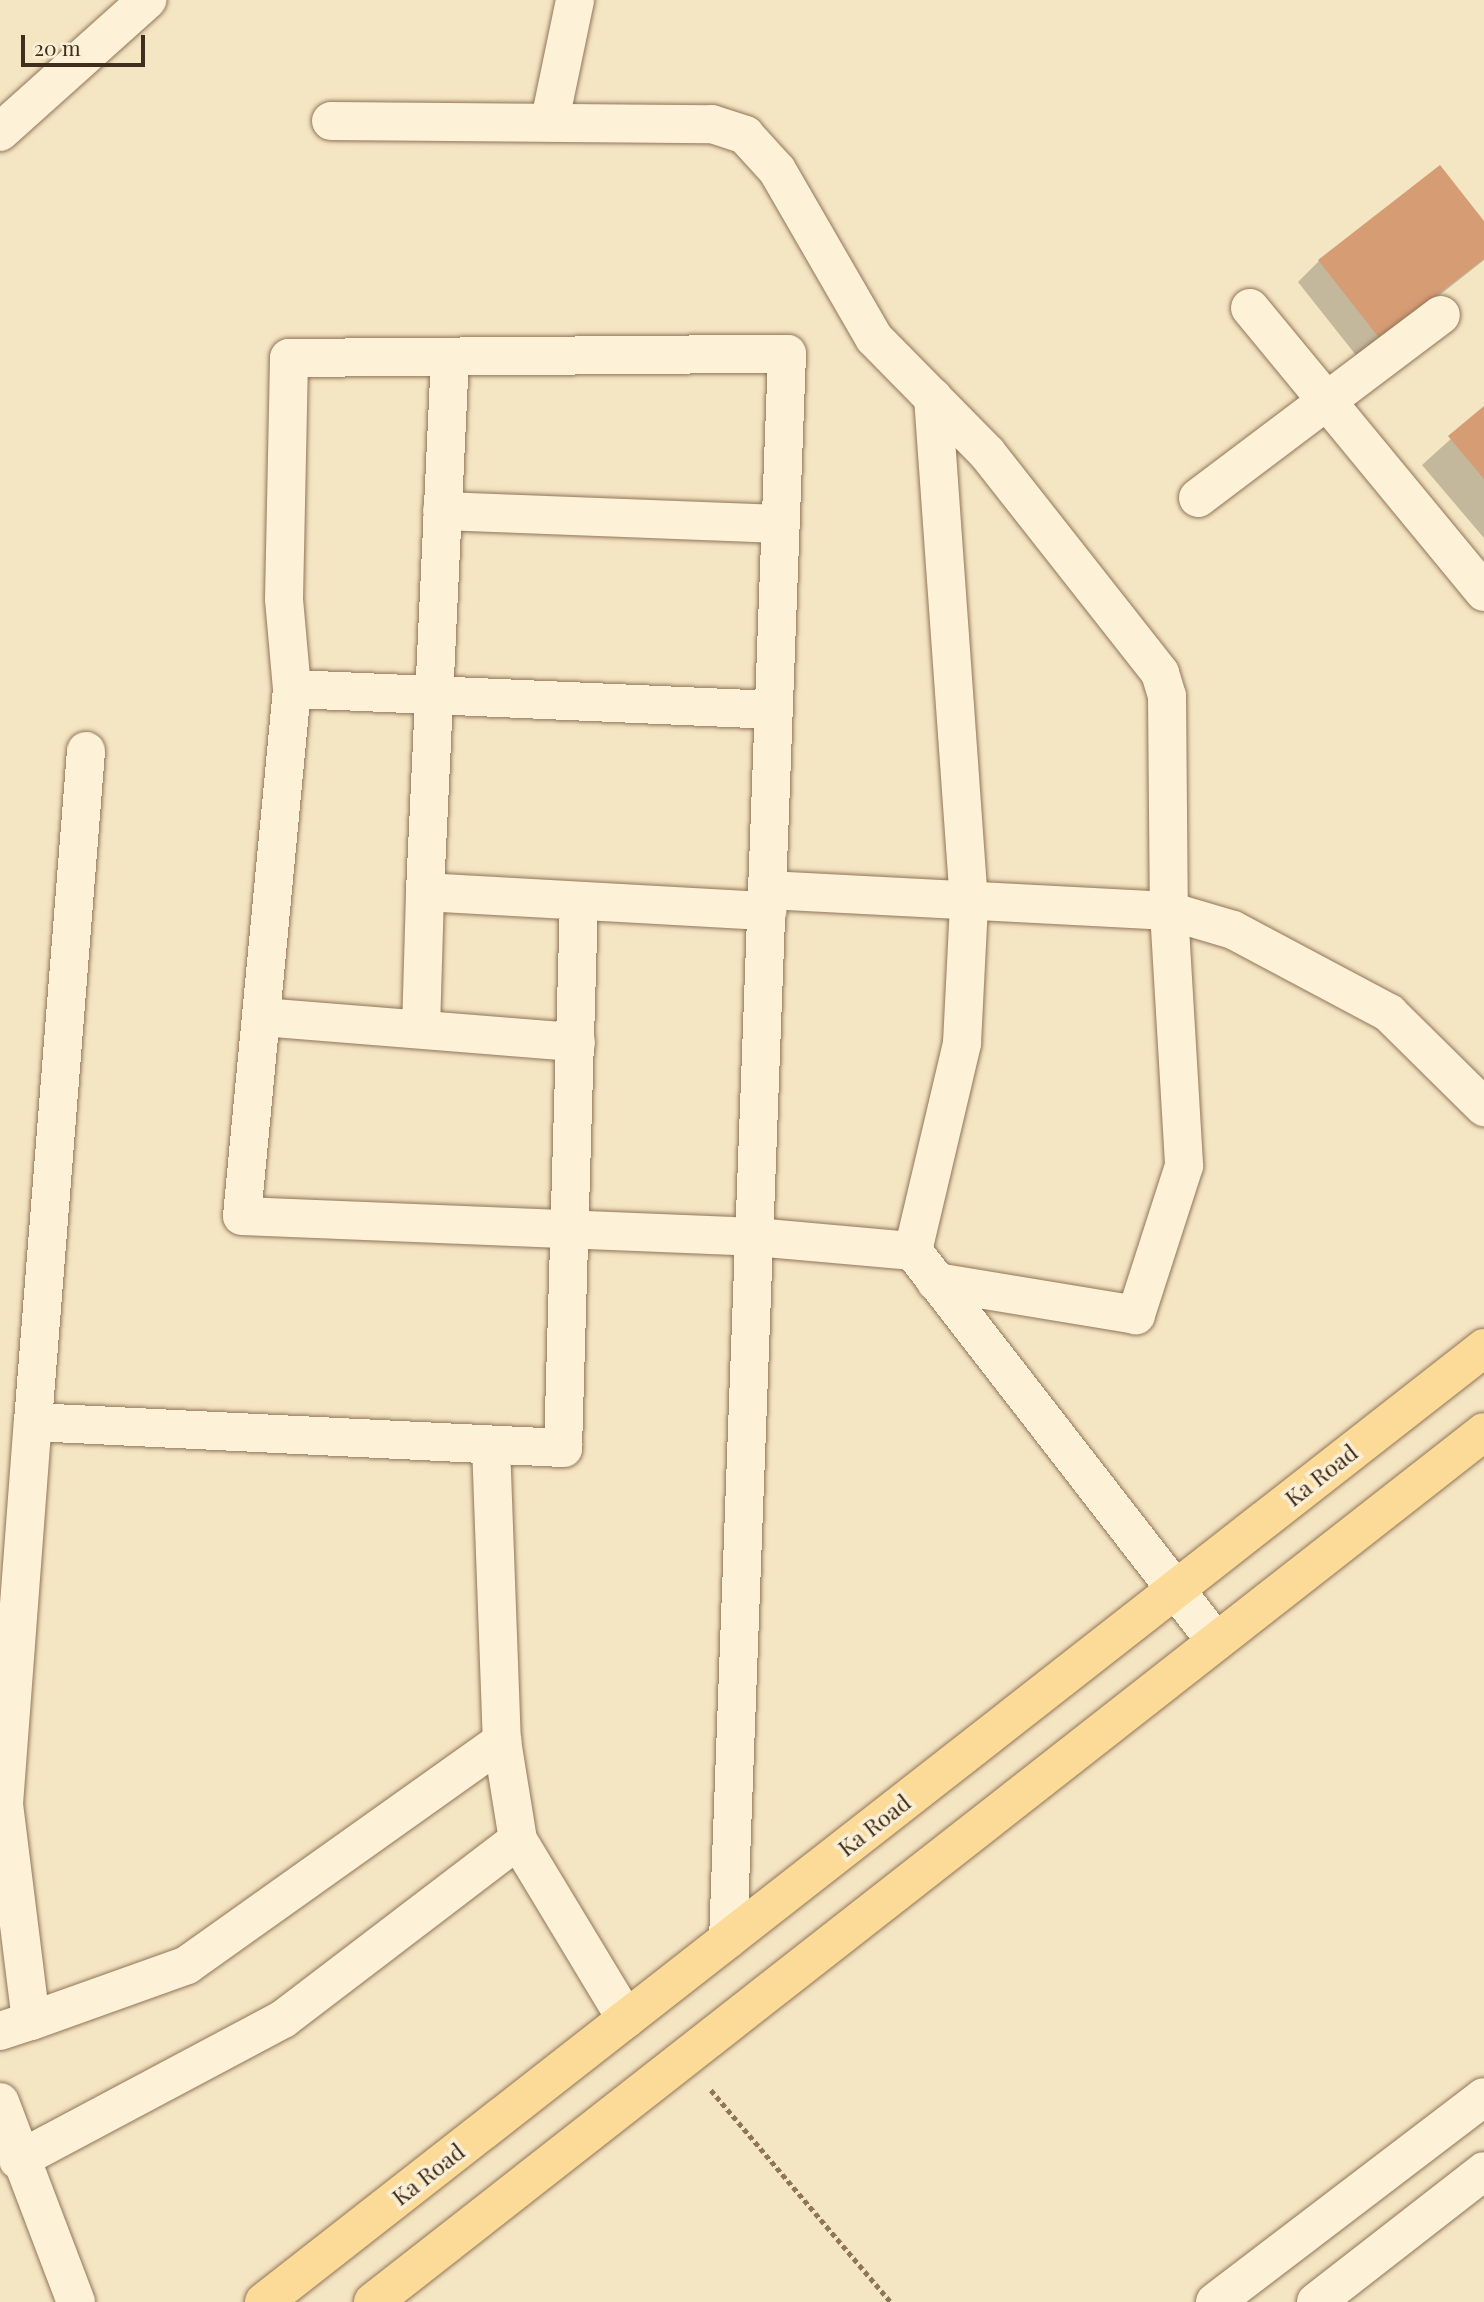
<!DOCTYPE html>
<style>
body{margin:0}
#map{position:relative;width:1484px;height:2302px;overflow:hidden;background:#f4e5c3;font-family:"Playfair Display",serif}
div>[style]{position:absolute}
.shadow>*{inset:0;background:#0003}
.building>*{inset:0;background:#d69c74}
.path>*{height:4.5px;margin-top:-2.25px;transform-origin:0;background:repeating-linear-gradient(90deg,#917557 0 5px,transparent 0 8.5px)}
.roads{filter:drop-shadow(0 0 2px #917557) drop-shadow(0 0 2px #917557)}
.minor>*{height:38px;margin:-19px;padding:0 19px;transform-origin:19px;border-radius:19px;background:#fdf1d8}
.major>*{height:38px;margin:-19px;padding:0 19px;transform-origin:19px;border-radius:19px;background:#fbdb97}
span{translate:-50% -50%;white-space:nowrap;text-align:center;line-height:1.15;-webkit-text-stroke:7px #faeed4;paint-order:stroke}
.street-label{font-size:23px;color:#3f2d1d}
.scale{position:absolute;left:21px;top:35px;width:124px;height:32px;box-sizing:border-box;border:4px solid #3f2d1d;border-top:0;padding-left:9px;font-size:21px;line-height:24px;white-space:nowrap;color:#3f2d1d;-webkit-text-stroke:5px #faeed4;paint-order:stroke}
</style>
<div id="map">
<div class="shadow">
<div style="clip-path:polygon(1484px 224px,1484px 260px,1359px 359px,1298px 282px,1319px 261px)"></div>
<div style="clip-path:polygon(1484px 409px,1484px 538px,1422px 465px)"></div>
</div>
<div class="building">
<div style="clip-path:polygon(1440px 165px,1484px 221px,1484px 259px,1380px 339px,1318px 260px)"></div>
<div style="clip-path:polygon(1484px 406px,1484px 479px,1448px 436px)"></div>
</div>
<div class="path">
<div style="left:711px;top:2090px;width:278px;rotate:49.7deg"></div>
</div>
<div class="roads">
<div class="minor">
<div style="left:550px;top:120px;width:123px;rotate:-78.2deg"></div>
<div style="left:331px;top:121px;width:381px;rotate:0.5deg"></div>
<div style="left:712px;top:124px;width:35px;rotate:18deg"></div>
<div style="left:745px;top:135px;width:47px;rotate:47.6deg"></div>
<div style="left:777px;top:170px;width:194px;rotate:60deg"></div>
<div style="left:874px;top:338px;width:161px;rotate:45.5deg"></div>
<div style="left:987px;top:453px;width:280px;rotate:51.8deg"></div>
<div style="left:1160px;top:673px;width:24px;rotate:73deg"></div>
<div style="left:1167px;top:696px;width:215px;rotate:89.5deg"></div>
<div style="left:1169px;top:911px;width:255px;rotate:86.6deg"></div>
<div style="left:1184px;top:1166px;width:157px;rotate:107.9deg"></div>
<div style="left:1136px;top:1315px;width:203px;rotate:-170.6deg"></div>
<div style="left:0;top:132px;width:198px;rotate:-41.9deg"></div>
<div style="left:1250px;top:308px;width:368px;rotate:50.5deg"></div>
<div style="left:450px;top:357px;width:536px;rotate:92.68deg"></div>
<div style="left:425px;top:892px;width:343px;rotate:3.2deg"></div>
<div style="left:1198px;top:498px;width:304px;rotate:-37deg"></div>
<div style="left:442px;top:511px;width:339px;rotate:2.2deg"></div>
<div style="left:292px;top:689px;width:90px;rotate:-95.1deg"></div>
<div style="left:284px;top:599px;width:241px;rotate:-88.8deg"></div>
<div style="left:289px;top:358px;width:498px;rotate:-0.5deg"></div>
<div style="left:787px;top:354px;width:1586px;rotate:92.13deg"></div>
<div style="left:774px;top:710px;width:482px;rotate:-177.5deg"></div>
<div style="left:292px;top:689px;width:529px;rotate:95.42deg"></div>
<div style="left:242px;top:1216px;width:513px;rotate:2.34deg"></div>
<div style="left:755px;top:1237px;width:159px;rotate:5.1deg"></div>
<div style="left:913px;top:1251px;width:494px;rotate:52.2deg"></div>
<div style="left:86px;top:751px;width:673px;rotate:94.52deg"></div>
<div style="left:33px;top:1422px;width:531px;rotate:2.81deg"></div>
<div style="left:563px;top:1448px;width:547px;rotate:-88.32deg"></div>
<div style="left:768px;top:890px;width:402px;rotate:3deg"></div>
<div style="left:1169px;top:911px;width:67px;rotate:16.5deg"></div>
<div style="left:1233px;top:930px;width:177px;rotate:28deg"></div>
<div style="left:1389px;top:1013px;width:134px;rotate:44.7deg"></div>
<div style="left:262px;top:1017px;width:315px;rotate:4.6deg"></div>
<div style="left:421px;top:1029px;width:137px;rotate:-88.3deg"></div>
<div style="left:913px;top:1251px;width:214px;rotate:-76.7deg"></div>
<div style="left:962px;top:1043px;width:140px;rotate:-87.1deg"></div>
<div style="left:969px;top:903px;width:507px;rotate:-94.07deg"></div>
<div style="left:491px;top:1445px;width:296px;rotate:87.9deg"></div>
<div style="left:502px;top:1741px;width:100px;rotate:80.8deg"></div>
<div style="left:518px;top:1840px;width:209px;rotate:58.9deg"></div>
<div style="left:31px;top:2021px;width:166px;rotate:-19.7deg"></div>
<div style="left:187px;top:1965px;width:387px;rotate:-35.4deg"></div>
<div style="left:0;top:2031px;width:33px;rotate:-18deg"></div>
<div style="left:31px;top:2021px;width:219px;rotate:-97.1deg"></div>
<div style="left:4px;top:1804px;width:383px;rotate:-85.7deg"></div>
<div style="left:0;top:2102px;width:214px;rotate:69.2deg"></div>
<div style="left:18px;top:2160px;width:300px;rotate:-28deg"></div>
<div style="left:283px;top:2019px;width:295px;rotate:-37.3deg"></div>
<div style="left:1215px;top:2302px;width:338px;rotate:-37.3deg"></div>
<div style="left:1316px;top:2302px;width:213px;rotate:-37.9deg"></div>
</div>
<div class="major">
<div style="left:264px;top:2302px;width:1549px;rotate:-38.02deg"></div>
<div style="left:373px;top:2302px;width:1411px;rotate:-38.06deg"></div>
</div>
</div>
<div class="street-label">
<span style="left:1321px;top:1475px;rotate:-38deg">Ka Road</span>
<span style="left:874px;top:1825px;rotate:-38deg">Ka Road</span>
<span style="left:428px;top:2174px;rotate:-38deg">Ka Road</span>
</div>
<div class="scale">20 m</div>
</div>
